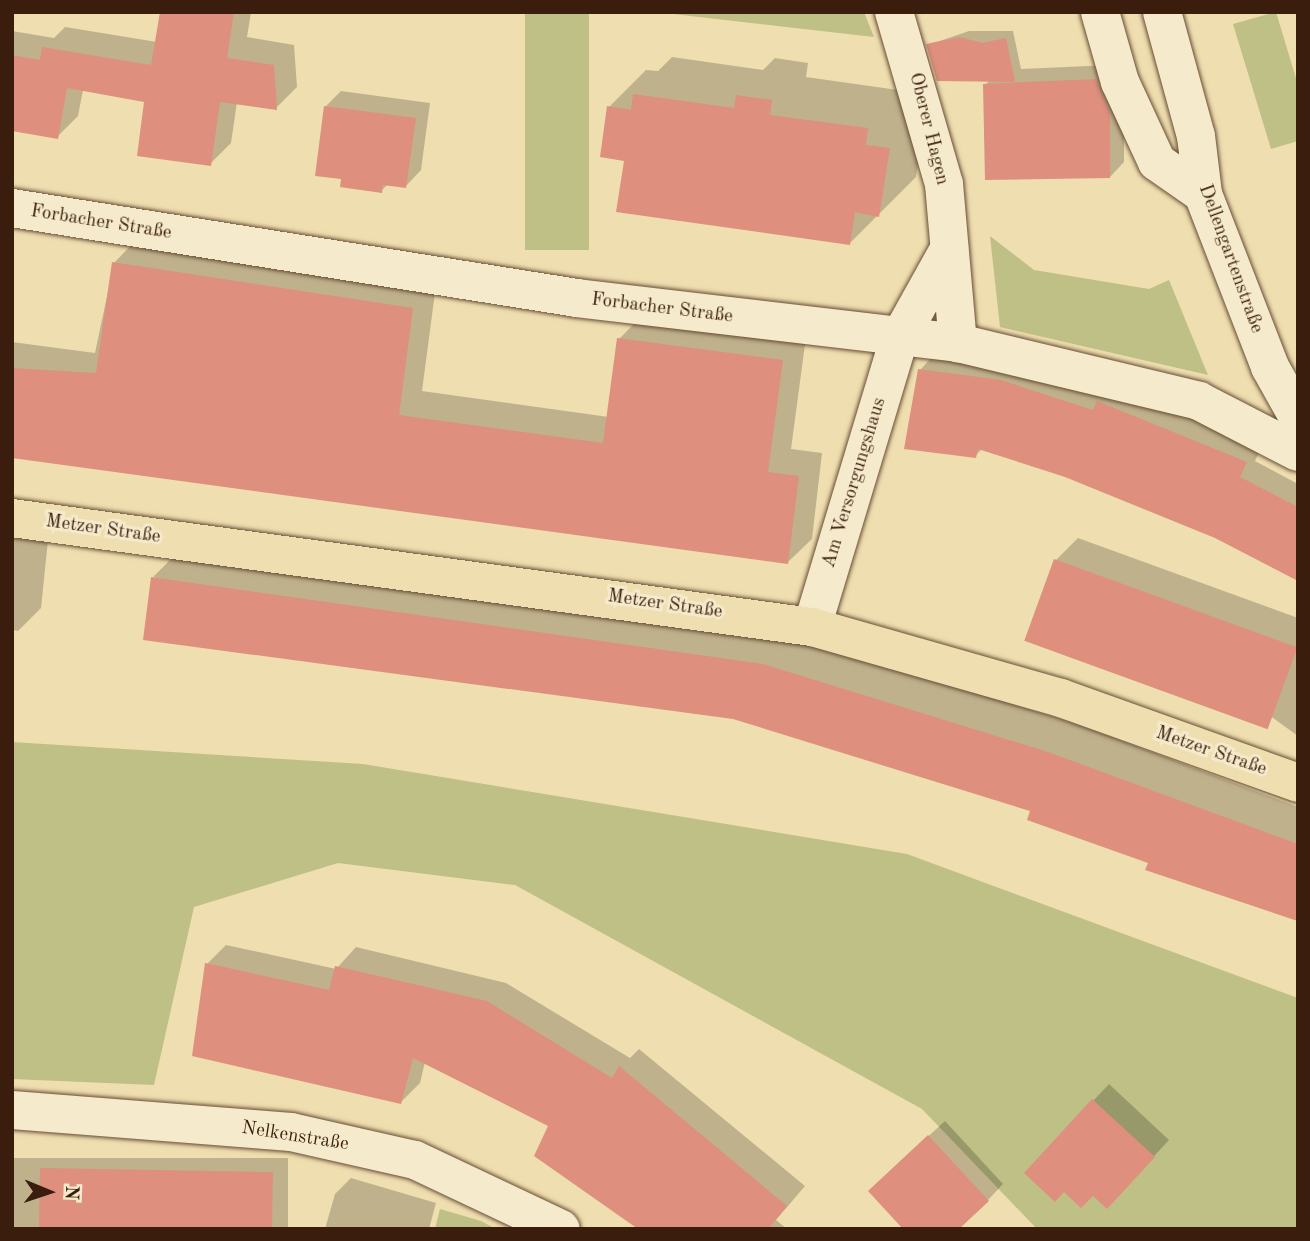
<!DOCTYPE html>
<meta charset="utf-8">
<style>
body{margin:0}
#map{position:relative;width:1310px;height:1241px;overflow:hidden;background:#efdeaf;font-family:"Old Standard TT",serif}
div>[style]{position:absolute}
.green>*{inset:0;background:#bfc086;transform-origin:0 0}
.shadow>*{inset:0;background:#0003;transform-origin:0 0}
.building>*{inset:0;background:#de8f7e;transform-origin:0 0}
.roads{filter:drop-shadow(0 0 2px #674d35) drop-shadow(0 0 2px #674d35)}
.minor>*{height:38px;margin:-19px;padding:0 19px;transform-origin:19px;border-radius:19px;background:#f5eacb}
.primary>*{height:38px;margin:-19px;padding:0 19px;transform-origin:19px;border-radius:19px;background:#efdeaf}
span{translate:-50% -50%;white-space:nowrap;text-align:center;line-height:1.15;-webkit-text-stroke:6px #f5eacb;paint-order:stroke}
.street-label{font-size:19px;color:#3a1d0c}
.frame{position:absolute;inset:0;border:14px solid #3a1d0c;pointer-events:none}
.north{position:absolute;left:14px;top:1157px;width:70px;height:70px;-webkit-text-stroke:5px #f5eacb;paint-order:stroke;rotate:92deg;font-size:19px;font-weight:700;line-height:28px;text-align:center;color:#3a1d0c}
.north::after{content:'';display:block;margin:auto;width:24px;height:32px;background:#3a1d0c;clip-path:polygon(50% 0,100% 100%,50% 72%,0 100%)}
</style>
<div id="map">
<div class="green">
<div style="left:525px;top:12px;width:64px;height:238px"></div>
<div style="clip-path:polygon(656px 12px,864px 12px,874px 37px)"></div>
<div style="clip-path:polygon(1276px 12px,1298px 85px,1298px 141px,1271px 149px,1233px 24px)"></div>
<div style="clip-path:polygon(990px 236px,1034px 270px,1149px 289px,1169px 280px,1208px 375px,1000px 327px)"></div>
<div style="clip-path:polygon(12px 742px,363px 764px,907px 854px,1298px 998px,1298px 1229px,1037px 1229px,922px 1109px,515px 885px,338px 863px,194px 907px,154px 1085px,12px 1079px)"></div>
<div style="clip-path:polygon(440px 1209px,481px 1221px,496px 1229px,435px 1229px)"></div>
</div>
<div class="shadow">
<div style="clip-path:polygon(161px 12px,251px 12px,247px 37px,294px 45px,297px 87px,276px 108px,237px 102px,231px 143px,210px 164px,146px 101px,83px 90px,78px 116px,57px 137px,12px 129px,12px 31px,54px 38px,65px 27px,157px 42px)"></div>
<div style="clip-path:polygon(969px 31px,1013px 31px,1021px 69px,1111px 65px,1124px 98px,1124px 162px,1110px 177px,985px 85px,990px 80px,928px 45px)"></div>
<div style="clip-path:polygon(672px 57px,763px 70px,775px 58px,808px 63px,806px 77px,905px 91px,926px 111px,916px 177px,850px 243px,626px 159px,609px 107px,646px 70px,658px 71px)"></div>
<div style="clip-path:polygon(341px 91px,430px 103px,421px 170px,406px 186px,388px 184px,381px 191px,343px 178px,326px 106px)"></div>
<div style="clip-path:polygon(137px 239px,436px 285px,422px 391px,609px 417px,619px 339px,643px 315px,806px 337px,791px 449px,822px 453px,812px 539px,788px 562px,12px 456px,12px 342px,95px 353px,114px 263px)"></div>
<div style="clip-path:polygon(935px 354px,1114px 386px,1262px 446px,1255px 461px,1298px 484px,1298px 579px,1215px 536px,1066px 476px,982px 449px,975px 456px,920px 370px)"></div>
<div style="clip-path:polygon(12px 536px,48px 540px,41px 608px,18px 631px,12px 630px)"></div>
<div style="clip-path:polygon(1078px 538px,1298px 618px,1298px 736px,1056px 560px)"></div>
<div style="clip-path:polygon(181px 549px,778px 632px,1077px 724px,1298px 807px,1298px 921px,1147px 869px,1150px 862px,1032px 810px,733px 717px,153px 577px)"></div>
<div style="clip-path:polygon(226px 945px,336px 969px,356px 947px,506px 983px,630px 1058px,639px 1049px,805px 1186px,776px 1220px,787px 1229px,660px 1229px,551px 1125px,425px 1062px,420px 1083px,401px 1102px,207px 964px)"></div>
<div style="clip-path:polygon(1109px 1084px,1169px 1140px,1122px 1191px,1065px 1189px,1026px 1172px)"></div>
<div style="clip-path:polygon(945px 1121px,1003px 1184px,988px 1200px,886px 1175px)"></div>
<div style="left:12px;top:1158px;width:276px;height:71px"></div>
<div style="clip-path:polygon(351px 1178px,436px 1203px,429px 1229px,325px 1229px,335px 1194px)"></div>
</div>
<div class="building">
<div style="clip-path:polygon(160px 12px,234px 12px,227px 58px,274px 65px,277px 110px,220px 102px,211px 166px,137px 156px,144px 102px,67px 88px,58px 139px,12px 131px,12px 55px,40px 60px,42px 47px,151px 65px)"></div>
<div style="clip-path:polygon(960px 37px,982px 43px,1006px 38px,1015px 82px,937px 81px,926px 44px)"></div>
<div style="clip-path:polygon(1096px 79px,1110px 113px,1110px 178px,985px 180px,983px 84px)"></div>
<div style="clip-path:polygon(633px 94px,734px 108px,736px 95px,772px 100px,770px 115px,868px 128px,866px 145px,890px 148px,879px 217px,855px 212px,850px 245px,616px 212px,624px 161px,600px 157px,607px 106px,631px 110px)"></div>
<div style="clip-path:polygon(324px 106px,416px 118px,406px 188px,383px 185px,382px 193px,340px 187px,341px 179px,315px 176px)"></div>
<div style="clip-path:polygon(112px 262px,413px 308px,399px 415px,603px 443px,617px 338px,783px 360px,768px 472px,799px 476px,788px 564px,12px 458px,12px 368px,96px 373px)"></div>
<div style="clip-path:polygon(918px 369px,1001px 380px,1093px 410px,1097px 401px,1247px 462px,1240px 477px,1298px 507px,1298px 581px,1215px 538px,1065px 477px,978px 449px,976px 458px,904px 449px)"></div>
<div style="left:1054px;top:559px;width:259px;height:87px;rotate:20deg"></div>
<div style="clip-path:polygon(151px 577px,763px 664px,1048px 752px,1298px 844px,1298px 921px,1145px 870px,1148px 863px,1027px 820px,1030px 811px,733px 719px,143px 640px)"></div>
<div style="clip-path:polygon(205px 963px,329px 990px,335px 966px,487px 1001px,612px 1078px,619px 1066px,787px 1206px,768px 1229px,638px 1229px,534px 1156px,548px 1126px,413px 1058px,401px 1104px,192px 1056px)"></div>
<div style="clip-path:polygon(1092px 1099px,1155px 1157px,1107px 1209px,1093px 1196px,1081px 1208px,1064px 1192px,1055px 1202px,1024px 1173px)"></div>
<div style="clip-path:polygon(928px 1135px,989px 1201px,959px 1229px,903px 1229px,868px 1191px)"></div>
<div style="left:40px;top:1168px;width:233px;height:61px;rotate:1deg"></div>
</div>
<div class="roads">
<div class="minor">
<div style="left:894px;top:12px;width:179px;rotate:73.8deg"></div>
<div style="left:944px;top:184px;width:160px;rotate:85deg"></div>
<div style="left:1100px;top:12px;width:73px;rotate:74.1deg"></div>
<div style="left:1120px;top:82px;width:88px;rotate:65.2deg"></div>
<div style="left:1157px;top:162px;width:56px;rotate:34.8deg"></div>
<div style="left:1162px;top:12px;width:129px;rotate:74.7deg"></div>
<div style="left:1196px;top:136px;width:58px;rotate:83.1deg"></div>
<div style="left:1203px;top:194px;width:186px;rotate:68.8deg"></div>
<div style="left:1270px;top:367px;width:57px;rotate:60.8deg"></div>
<div style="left:12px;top:208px;width:572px;rotate:9.05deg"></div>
<div style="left:577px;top:298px;width:384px;rotate:6.7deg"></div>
<div style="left:958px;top:343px;width:248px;rotate:13.5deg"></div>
<div style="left:1199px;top:401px;width:111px;rotate:27.3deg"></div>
<div style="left:812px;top:627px;width:301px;rotate:-73.2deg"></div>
<div style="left:899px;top:339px;width:103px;rotate:-60.9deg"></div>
<div style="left:12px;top:1110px;width:280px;rotate:4.5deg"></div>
<div style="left:291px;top:1132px;width:127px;rotate:12.7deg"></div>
<div style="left:415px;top:1160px;width:161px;rotate:25.3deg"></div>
</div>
<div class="primary">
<div style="left:12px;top:518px;width:807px;rotate:7.76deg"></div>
<div style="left:812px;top:627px;width:259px;rotate:15.9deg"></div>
<div style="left:1061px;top:698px;width:252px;rotate:19.7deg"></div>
</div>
</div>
<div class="street-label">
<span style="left:928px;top:129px;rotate:76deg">Oberer Hagen</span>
<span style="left:101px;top:223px;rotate:9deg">Forbacher Straße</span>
<span style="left:1230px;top:259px;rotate:70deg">Dellengartenstraße</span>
<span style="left:662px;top:309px;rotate:7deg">Forbacher Straße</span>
<span style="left:855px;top:483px;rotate:-73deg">Am Versorgungshaus</span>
<span style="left:103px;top:530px;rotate:8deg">Metzer Straße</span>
<span style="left:665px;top:605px;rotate:8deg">Metzer Straße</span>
<span style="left:1211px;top:752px;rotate:19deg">Metzer Straße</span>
<span style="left:295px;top:1137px;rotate:9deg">Nelkenstraße</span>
</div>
<div class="frame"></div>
<div class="north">N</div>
</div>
